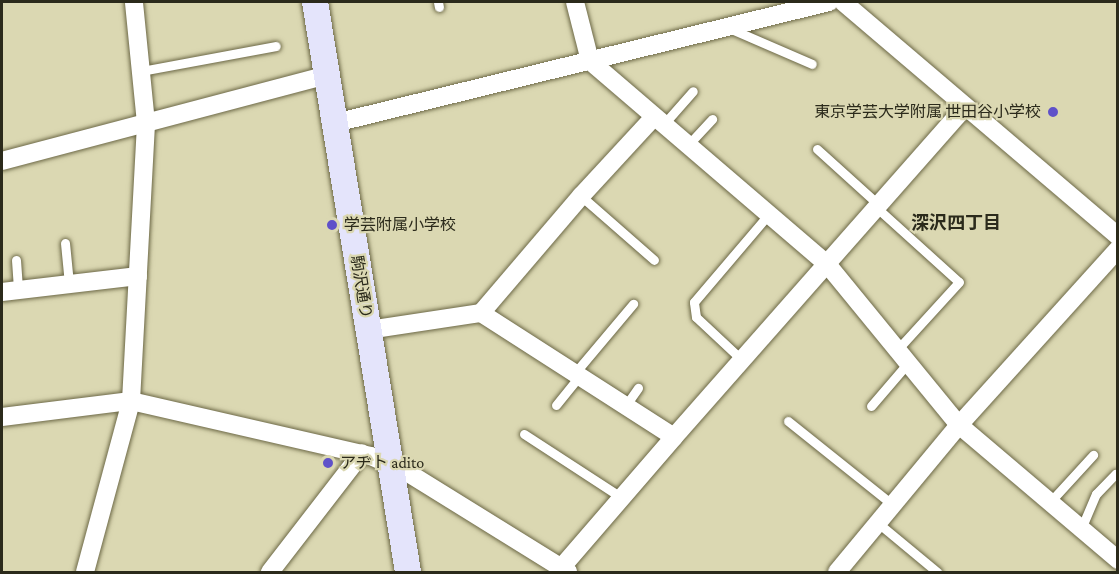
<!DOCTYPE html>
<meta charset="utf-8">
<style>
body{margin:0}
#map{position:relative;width:1119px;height:574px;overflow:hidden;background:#dbd8b2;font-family:"Crimson Pro","Noto Sans JP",serif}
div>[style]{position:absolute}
.roads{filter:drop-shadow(0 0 2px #6c6846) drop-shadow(0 0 2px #6c6846)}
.service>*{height:9px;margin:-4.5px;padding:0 4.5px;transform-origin:4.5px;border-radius:4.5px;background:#fff}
.minor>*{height:18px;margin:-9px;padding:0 9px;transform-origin:9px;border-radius:9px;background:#fff}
.secondary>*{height:26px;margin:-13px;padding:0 13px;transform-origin:13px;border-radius:13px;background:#e4e4fb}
.dots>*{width:16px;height:16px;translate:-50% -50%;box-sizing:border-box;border:3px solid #dbd8b2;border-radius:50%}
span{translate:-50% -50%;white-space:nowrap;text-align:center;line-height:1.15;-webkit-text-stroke:4.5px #dbd8b2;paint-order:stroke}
.poi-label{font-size:16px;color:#2b2a1b}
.right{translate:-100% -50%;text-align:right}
.left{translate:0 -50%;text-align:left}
.street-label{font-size:16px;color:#2b2a1b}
.neighbourhood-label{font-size:18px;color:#2b2a1b;font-weight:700}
.frame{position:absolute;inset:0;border:3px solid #2b2a1b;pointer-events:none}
</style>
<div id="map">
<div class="roads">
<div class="service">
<div style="left:438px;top:2px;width:5px;rotate:79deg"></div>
<div style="left:731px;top:29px;width:88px;rotate:23.4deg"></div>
<div style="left:141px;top:71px;width:137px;rotate:-10.5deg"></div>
<div style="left:663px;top:125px;width:45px;rotate:-48.6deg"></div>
<div style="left:687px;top:146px;width:37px;rotate:-47deg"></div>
<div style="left:817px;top:149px;width:84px;rotate:42.1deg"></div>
<div style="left:581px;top:196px;width:97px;rotate:41.2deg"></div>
<div style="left:877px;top:208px;width:110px;rotate:42.1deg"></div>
<div style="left:959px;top:282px;width:93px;rotate:132.4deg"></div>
<div style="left:65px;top:243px;width:41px;rotate:84.4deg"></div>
<div style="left:16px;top:260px;width:30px;rotate:86deg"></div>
<div style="left:742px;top:360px;width:63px;rotate:-136.9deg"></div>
<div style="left:696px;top:317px;width:15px;rotate:-98deg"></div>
<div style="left:694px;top:302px;width:116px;rotate:-49.6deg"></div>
<div style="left:574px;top:374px;width:92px;rotate:-49.9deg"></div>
<div style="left:556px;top:405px;width:36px;rotate:-51deg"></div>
<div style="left:626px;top:405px;width:21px;rotate:-55deg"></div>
<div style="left:871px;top:406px;width:55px;rotate:-49.4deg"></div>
<div style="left:788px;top:421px;width:134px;rotate:38.7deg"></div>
<div style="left:524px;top:434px;width:117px;rotate:33.1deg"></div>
<div style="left:1050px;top:502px;width:64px;rotate:-47.5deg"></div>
<div style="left:878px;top:523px;width:77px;rotate:39.7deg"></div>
<div style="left:1081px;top:529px;width:38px;rotate:-67deg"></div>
<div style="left:1096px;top:494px;width:28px;rotate:-46deg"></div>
</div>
<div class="minor">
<div style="left:575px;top:2px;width:61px;rotate:75.7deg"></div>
<div style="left:590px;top:61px;width:312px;rotate:40.6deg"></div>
<div style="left:827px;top:264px;width:208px;rotate:50.7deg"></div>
<div style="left:959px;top:425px;width:209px;rotate:40.3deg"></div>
<div style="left:843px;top:2px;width:361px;rotate:40.4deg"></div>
<div style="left:335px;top:123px;width:509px;rotate:-13.76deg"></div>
<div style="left:2px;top:161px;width:336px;rotate:-14.8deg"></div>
<div style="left:2px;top:292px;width:137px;rotate:-6.7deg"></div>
<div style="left:481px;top:313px;width:229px;rotate:32.7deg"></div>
<div style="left:368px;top:330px;width:114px;rotate:-8.6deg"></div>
<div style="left:481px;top:313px;width:154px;rotate:-49.5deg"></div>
<div style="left:581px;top:196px;width:106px;rotate:-47.3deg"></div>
<div style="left:2px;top:417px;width:130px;rotate:-7.1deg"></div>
<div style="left:131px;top:401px;width:246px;rotate:12.9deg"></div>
<div style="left:371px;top:456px;width:43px;rotate:24.8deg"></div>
<div style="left:410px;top:474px;width:186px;rotate:31.8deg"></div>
<div style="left:561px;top:568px;width:173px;rotate:-49.2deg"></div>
<div style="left:674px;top:437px;width:440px;rotate:-48.6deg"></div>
<div style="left:85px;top:572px;width:177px;rotate:-74.9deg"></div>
<div style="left:131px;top:401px;width:278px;rotate:-86.9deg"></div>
<div style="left:146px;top:123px;width:122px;rotate:-95.7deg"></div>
<div style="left:270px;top:572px;width:150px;rotate:-52.3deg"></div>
<div style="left:837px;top:572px;width:191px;rotate:-50.3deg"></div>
<div style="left:959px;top:425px;width:237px;rotate:-47.9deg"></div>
</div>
<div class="secondary">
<div style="left:315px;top:2px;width:578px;rotate:80.73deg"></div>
</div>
</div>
<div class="dots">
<div style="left:1053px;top:112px;background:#5f51c9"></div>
<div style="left:332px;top:225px;background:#5f51c9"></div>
<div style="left:328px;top:463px;background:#5f51c9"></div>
</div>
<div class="poi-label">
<span class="right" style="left:1041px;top:112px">東京学芸大学附属 世田谷小学校</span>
<span class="left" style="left:344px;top:225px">学芸附属小学校</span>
<span class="left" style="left:340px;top:463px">アヂト adito</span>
</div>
<div class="street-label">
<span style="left:361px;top:287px;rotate:81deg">駒沢通り</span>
</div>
<div class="neighbourhood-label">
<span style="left:956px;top:223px">深沢四丁目</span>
</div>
<div class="frame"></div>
</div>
